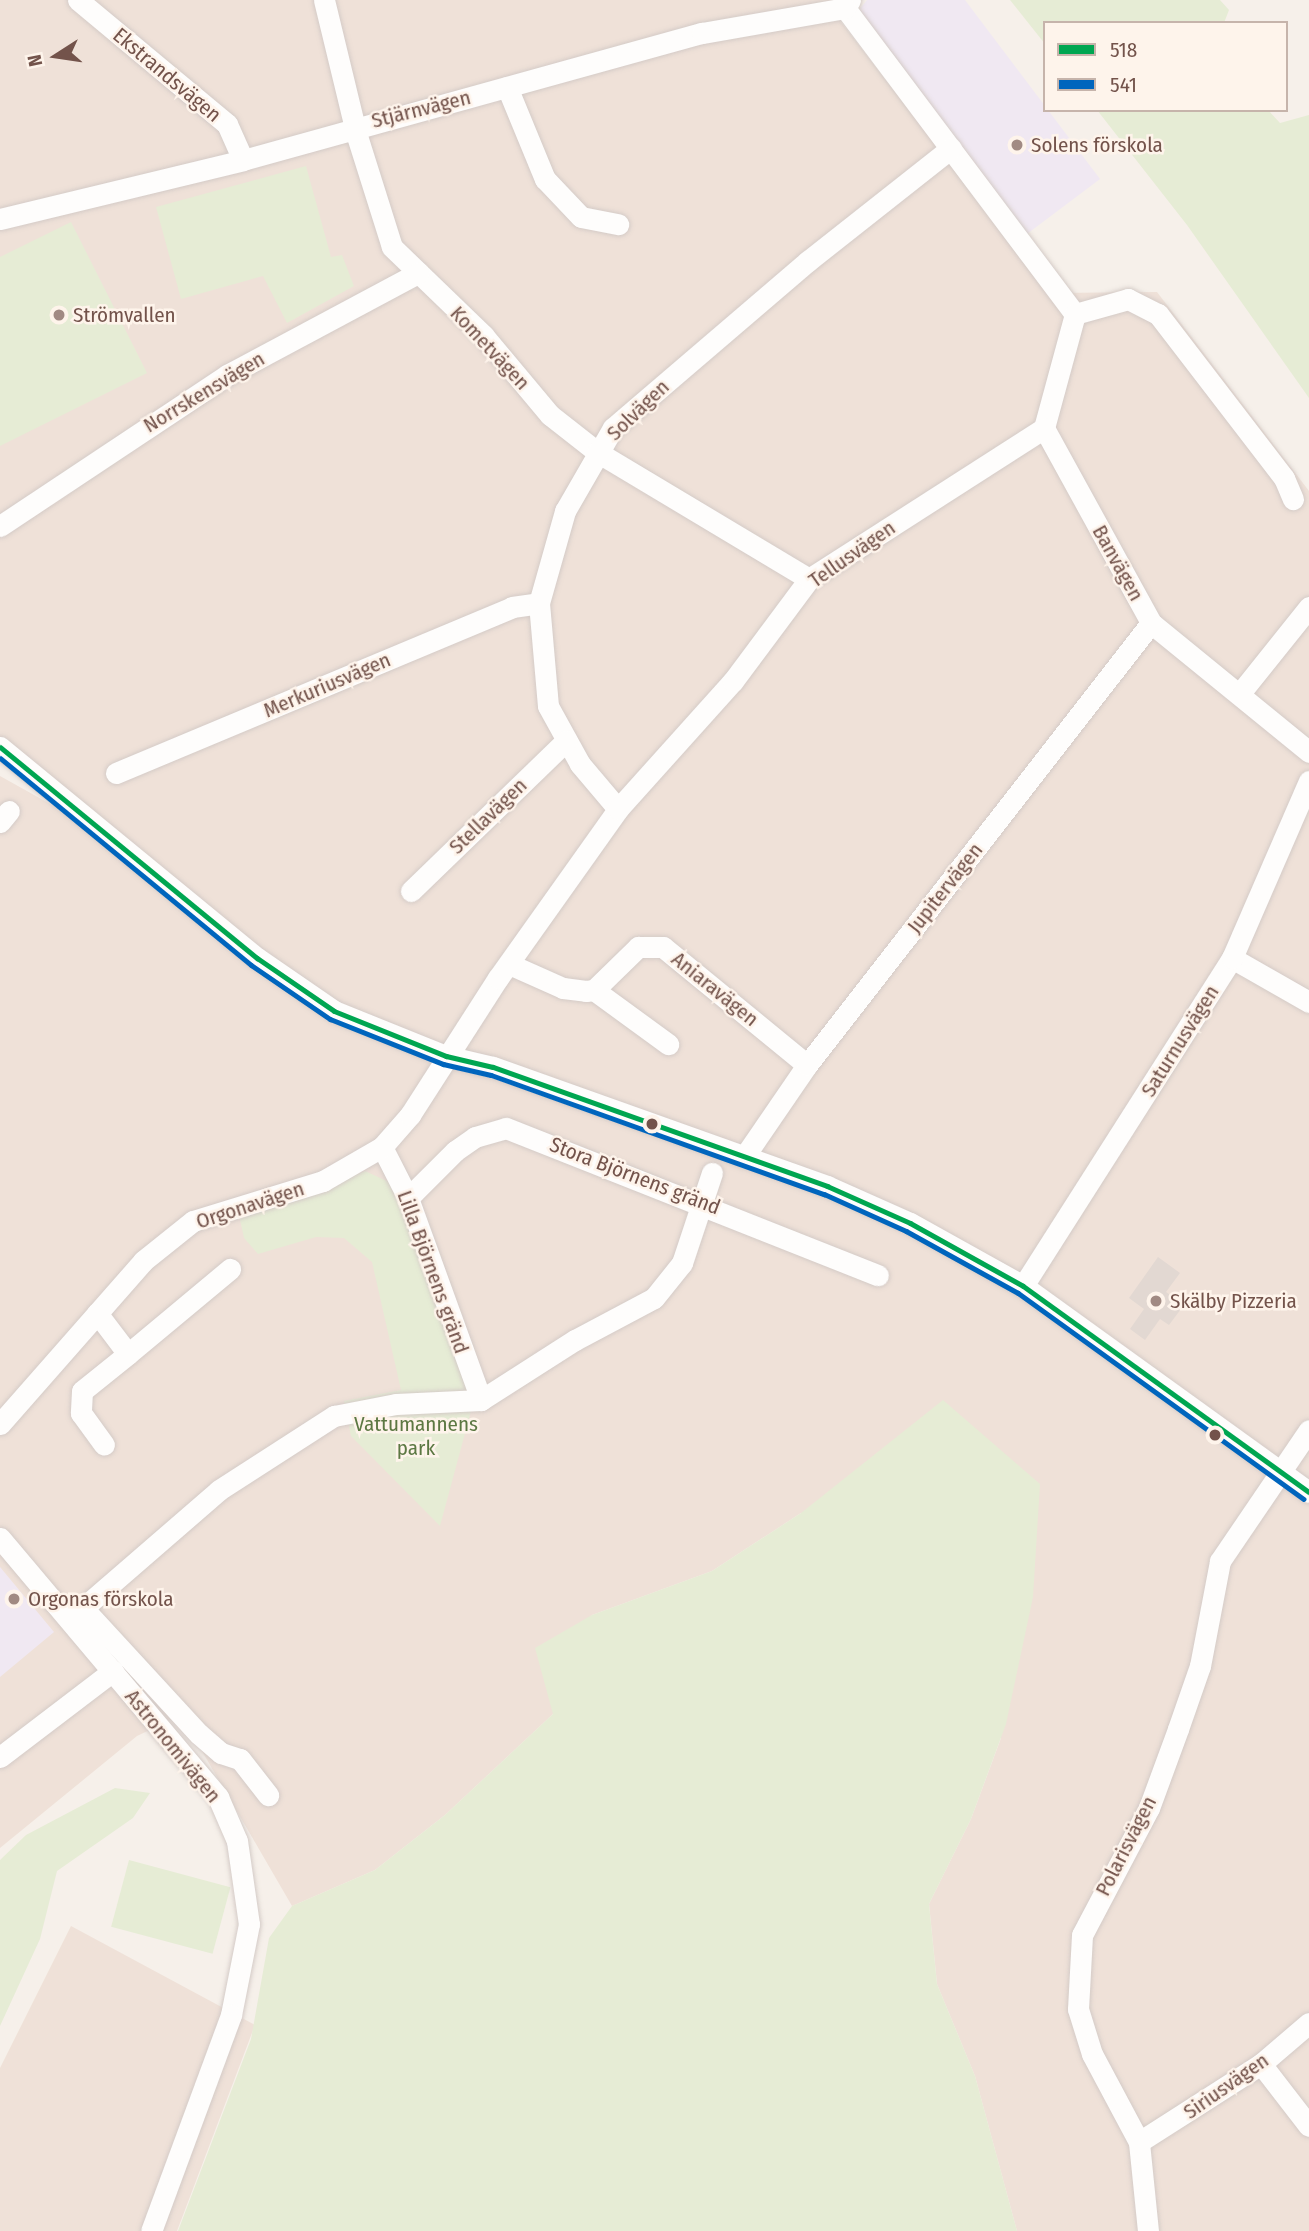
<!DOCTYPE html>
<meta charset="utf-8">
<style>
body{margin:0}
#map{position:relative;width:1309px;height:2231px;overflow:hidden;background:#f6f0ea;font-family:"Fira Sans Condensed",sans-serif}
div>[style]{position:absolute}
.residential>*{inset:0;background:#efe1d8}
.education>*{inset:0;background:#f0e8f2}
.green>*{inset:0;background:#e6ecd5;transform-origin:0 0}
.building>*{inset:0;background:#e2d8d2}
.roads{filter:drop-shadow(0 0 2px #d4cbc7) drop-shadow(0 0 2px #d4cbc7)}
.minor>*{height:21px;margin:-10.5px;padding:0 10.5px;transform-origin:10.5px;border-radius:10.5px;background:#fefdfc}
.bus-1>*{height:5px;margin:-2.5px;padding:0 2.5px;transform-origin:2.5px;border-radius:2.5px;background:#00a651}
.bus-2>*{height:5px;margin:-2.5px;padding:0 2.5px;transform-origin:2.5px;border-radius:2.5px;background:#0065bd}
.dots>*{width:19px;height:19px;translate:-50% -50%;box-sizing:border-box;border:4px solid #fef4eb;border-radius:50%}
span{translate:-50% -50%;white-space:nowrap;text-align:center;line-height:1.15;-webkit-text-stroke:5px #fef4eb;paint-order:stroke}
.street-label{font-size:21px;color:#73534b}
.poi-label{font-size:21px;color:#73534b}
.left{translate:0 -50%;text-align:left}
.park-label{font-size:21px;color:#5c7843}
.legend{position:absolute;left:1043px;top:21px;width:245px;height:91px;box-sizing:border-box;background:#fef4eb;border:2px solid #c6b4ab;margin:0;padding:9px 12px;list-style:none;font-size:21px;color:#73534b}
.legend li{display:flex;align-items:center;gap:14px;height:35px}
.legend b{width:35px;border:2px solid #c6b4ab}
.north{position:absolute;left:21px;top:21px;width:70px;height:70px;-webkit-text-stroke:5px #fef4eb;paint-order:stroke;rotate:258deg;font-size:19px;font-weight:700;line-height:28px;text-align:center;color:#73534b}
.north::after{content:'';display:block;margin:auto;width:24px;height:32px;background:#73534b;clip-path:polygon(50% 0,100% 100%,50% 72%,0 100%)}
</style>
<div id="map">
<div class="residential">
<div style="clip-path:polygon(0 0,835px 0,830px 8px,1051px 293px,1157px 292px,1309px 491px,1309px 2231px,1012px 2231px,1017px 2231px,975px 2076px,937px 1984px,929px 1904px,971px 1819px,1001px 1738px,801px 1513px,712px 1571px,592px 1615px,553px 1714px,445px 1815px,375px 1870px,292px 1906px,181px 1715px,137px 1736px,0 1848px,0 776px,52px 805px,0 762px)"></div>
<div style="clip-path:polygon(71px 1926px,255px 2025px,177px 2231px,0 2231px,0 2068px)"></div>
</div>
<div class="education">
<div style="clip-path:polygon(867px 0,965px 0,1100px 179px,1027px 234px,859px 10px)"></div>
<div style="clip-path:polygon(0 1567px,54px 1632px,0 1677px)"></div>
</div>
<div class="green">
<div style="clip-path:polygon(1010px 0,1220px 0,1229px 10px,1224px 23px,1045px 23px,1045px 44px)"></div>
<div style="clip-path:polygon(1097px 110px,1268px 110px,1280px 123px,1309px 115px,1309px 398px,1187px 225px)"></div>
<div style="clip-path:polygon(306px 166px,331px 257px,342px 255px,354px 286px,287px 323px,263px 276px,181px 299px,156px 207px)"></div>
<div style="clip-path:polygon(71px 222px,147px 373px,0 446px,0 257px)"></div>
<div style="clip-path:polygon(365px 1171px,391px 1183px,474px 1400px,440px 1526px,351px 1436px,344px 1401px,401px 1390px,372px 1262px,344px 1238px,316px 1237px,258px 1254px,244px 1238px,239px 1215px,292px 1202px)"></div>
<div style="clip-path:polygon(943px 1400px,1040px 1484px,1033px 1597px,1006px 1724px,971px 1819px,929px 1904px,937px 1984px,975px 2076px,1017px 2231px,178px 2231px,251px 2039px,269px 1938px,292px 1906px,375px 1870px,445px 1815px,553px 1714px,535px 1648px,592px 1615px,712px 1571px,801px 1513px)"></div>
<div style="clip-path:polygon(115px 1788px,150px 1793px,133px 1818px,57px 1871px,40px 1939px,0 2026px,0 1860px,26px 1835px)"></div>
<div style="left:129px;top:1860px;width:105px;height:69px;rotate:15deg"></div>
</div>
<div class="building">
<div style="clip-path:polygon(1158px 1257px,1180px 1273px,1166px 1292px,1184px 1305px,1169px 1325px,1160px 1319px,1145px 1340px,1130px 1329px,1144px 1309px,1129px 1298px)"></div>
</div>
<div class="roads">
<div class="minor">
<div style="left:78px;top:0;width:194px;rotate:39.8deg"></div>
<div style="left:227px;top:124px;width:39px;rotate:66deg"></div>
<div style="left:324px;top:0;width:140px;rotate:76.4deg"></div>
<div style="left:357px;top:136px;width:116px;rotate:72.5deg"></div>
<div style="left:392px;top:247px;width:127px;rotate:44deg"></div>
<div style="left:483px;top:335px;width:104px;rotate:50.1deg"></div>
<div style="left:550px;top:415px;width:60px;rotate:38.2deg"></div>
<div style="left:597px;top:452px;width:247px;rotate:30.9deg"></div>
<div style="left:850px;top:0;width:9px;rotate:122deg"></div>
<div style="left:845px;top:8px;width:383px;rotate:53.1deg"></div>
<div style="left:1075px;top:314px;width:118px;rotate:105.2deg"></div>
<div style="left:1044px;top:428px;width:222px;rotate:61.2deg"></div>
<div style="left:1151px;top:623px;width:204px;rotate:39.2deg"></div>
<div style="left:507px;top:87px;width:100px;rotate:67.6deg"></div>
<div style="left:545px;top:179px;width:52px;rotate:46.5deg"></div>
<div style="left:581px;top:217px;width:38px;rotate:11deg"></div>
<div style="left:0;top:219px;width:250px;rotate:-13.6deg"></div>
<div style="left:243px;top:160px;width:476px;rotate:-15.5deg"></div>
<div style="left:702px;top:33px;width:145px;rotate:-9.9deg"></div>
<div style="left:1075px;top:314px;width:55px;rotate:-15.8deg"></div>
<div style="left:1128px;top:299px;width:34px;rotate:27deg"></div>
<div style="left:1158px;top:314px;width:207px;rotate:52.5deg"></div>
<div style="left:1284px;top:478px;width:23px;rotate:67deg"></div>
<div style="left:0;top:526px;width:273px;rotate:-33.6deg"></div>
<div style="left:227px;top:375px;width:217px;rotate:-28.1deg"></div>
<div style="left:1241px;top:692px;width:109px;rotate:-51.3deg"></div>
<div style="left:0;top:747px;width:333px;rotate:39.4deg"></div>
<div style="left:257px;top:958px;width:93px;rotate:34.5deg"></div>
<div style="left:334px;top:1011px;width:121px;rotate:21.9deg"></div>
<div style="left:446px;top:1056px;width:48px;rotate:13.2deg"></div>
<div style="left:493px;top:1067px;width:355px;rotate:19.6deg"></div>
<div style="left:827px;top:1186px;width:91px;rotate:24deg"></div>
<div style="left:910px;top:1223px;width:129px;rotate:29.1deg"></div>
<div style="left:1023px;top:1286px;width:352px;rotate:35.8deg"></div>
<div style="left:116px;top:773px;width:429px;rotate:-22.7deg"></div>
<div style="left:512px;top:607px;width:27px;rotate:-8deg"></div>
<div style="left:618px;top:809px;width:59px;rotate:-130.2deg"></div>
<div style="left:580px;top:764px;width:66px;rotate:-118.9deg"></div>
<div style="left:548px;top:706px;width:103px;rotate:-95deg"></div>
<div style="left:539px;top:603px;width:96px;rotate:-74.2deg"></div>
<div style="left:565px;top:511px;width:96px;rotate:-60deg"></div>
<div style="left:613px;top:428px;width:257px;rotate:-40.6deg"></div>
<div style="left:808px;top:261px;width:182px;rotate:-38.3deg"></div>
<div style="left:0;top:822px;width:14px;rotate:-51deg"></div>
<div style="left:411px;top:891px;width:216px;rotate:-44.1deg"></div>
<div style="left:1232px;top:958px;width:89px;rotate:29.7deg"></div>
<div style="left:509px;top:964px;width:59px;rotate:24deg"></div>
<div style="left:563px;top:988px;width:23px;rotate:7deg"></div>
<div style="left:586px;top:991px;width:8px;rotate:-7deg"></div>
<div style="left:594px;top:990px;width:62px;rotate:-44.3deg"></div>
<div style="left:638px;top:947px;width:25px"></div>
<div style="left:663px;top:947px;width:186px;rotate:39.3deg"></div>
<div style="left:594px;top:990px;width:92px;rotate:36.1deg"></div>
<div style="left:382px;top:1147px;width:57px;rotate:63deg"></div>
<div style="left:408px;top:1198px;width:215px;rotate:70.1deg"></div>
<div style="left:744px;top:1157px;width:112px;rotate:-55.6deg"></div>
<div style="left:807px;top:1065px;width:560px;rotate:-52.11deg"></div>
<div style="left:408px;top:1198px;width:66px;rotate:-45deg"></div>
<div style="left:455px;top:1151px;width:24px;rotate:-35deg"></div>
<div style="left:475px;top:1137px;width:32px;rotate:-16deg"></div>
<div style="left:506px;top:1128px;width:400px;rotate:21.6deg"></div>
<div style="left:1023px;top:1286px;width:389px;rotate:-57.5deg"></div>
<div style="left:1232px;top:958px;width:193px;rotate:-66.5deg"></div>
<div style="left:97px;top:1313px;width:51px;rotate:52.9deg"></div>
<div style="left:128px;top:1354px;width:59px;rotate:141.2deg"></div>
<div style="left:82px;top:1391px;width:22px;rotate:93deg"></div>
<div style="left:81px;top:1413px;width:39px;rotate:54deg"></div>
<div style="left:128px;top:1354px;width:133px;rotate:-39.8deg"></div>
<div style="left:0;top:1424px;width:217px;rotate:-48.7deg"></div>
<div style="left:143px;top:1261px;width:64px;rotate:-38.7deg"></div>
<div style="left:193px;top:1221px;width:136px;rotate:-17.1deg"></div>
<div style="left:323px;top:1181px;width:68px;rotate:-30deg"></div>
<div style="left:382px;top:1147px;width:43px;rotate:-48.8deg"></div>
<div style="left:410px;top:1115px;width:163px;rotate:-57.3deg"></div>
<div style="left:498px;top:978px;width:207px;rotate:-54.6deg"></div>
<div style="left:618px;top:809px;width:172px;rotate:-48.1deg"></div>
<div style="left:733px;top:681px;width:127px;rotate:-53.3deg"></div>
<div style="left:809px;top:579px;width:279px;rotate:-32.7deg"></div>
<div style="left:0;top:1538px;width:339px;rotate:49.9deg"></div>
<div style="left:218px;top:1797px;width:48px;rotate:66.6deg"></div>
<div style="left:237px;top:1841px;width:84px;rotate:81.8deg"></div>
<div style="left:249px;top:1924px;width:93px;rotate:101.2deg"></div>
<div style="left:231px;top:2015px;width:230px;rotate:110.3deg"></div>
<div style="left:83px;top:1608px;width:180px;rotate:-40.9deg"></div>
<div style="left:219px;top:1490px;width:137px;rotate:-32.8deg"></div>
<div style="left:334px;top:1416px;width:63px;rotate:-11deg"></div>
<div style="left:396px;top:1404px;width:85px;rotate:-2.7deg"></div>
<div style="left:481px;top:1400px;width:112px;rotate:-32.6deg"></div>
<div style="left:575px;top:1340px;width:89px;rotate:-28deg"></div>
<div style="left:654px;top:1298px;width:45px;rotate:-51.3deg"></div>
<div style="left:682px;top:1263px;width:95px;rotate:-71.6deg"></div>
<div style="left:73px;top:1615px;width:12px;rotate:-35deg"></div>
<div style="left:83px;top:1608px;width:171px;rotate:47.4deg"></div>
<div style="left:199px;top:1734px;width:29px;rotate:41deg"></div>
<div style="left:221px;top:1753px;width:20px;rotate:18deg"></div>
<div style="left:240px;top:1759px;width:46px;rotate:52.1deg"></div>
<div style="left:0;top:1757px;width:142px;rotate:-37.3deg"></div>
<div style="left:1261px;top:2064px;width:78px;rotate:52.3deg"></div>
<div style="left:1139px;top:2142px;width:145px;rotate:-32.6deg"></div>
<div style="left:1261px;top:2064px;width:63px;rotate:-40.5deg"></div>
<div style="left:1148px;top:2231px;width:89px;rotate:-95.8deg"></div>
<div style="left:1139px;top:2142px;width:100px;rotate:-118.1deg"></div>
<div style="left:1092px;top:2054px;width:47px;rotate:-107.3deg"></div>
<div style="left:1078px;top:2009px;width:74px;rotate:-86.9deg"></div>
<div style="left:1082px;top:1935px;width:144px;rotate:-62.2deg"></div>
<div style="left:1149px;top:1808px;width:84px;rotate:-69.8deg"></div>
<div style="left:1178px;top:1729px;width:67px;rotate:-70.8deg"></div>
<div style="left:1200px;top:1666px;width:107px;rotate:-79.2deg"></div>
<div style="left:1220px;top:1561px;width:158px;rotate:-55.8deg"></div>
</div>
</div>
<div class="bus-1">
<div style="left:0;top:747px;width:333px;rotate:39.4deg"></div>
<div style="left:257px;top:958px;width:93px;rotate:34.5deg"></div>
<div style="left:334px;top:1011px;width:121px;rotate:21.9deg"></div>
<div style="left:446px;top:1056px;width:48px;rotate:13.2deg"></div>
<div style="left:493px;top:1067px;width:355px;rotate:19.6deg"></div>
<div style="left:827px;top:1186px;width:91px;rotate:24deg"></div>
<div style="left:910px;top:1223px;width:129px;rotate:29.1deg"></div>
<div style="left:1023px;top:1286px;width:352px;rotate:35.8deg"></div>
</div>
<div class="bus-2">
<div style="left:0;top:758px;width:325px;rotate:39.5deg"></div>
<div style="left:251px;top:965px;width:96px;rotate:34.4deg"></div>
<div style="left:330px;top:1019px;width:122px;rotate:21.7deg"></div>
<div style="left:443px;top:1064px;width:49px;rotate:12.9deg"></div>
<div style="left:491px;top:1075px;width:354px;rotate:19.7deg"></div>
<div style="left:824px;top:1194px;width:90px;rotate:24.3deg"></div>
<div style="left:906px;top:1231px;width:128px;rotate:29deg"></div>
<div style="left:1018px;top:1293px;width:352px;rotate:35.8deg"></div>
</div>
<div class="dots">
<div style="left:1017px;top:145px;background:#a18a83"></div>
<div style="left:59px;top:315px;background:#a18a83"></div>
<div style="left:652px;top:1124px;background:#73534b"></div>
<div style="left:1156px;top:1301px;background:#a18a83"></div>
<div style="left:1215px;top:1435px;background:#73534b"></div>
<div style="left:14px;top:1599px;background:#a18a83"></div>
</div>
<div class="street-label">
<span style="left:167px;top:75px;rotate:40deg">Ekstrandsvägen</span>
<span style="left:421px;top:109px;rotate:-14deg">Stjärnvägen</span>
<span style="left:490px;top:348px;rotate:47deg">Kometvägen</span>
<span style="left:204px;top:392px;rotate:-31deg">Norrskensvägen</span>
<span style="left:638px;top:410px;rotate:-44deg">Solvägen</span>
<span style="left:852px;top:554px;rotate:-35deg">Tellusvägen</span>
<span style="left:1118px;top:563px;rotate:61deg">Banvägen</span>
<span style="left:327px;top:685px;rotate:-23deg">Merkuriusvägen</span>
<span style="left:488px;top:816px;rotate:-44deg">Stellavägen</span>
<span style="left:945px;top:888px;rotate:-52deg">Jupitervägen</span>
<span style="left:715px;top:989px;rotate:39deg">Aniaravägen</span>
<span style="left:1180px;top:1041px;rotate:-58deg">Saturnusvägen</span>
<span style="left:635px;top:1176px;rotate:21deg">Stora Björnens gränd</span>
<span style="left:250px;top:1205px;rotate:-18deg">Orgonavägen</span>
<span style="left:433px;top:1272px;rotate:70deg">Lilla Björnens gränd</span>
<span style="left:173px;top:1746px;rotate:51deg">Astronomivägen</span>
<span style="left:1126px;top:1846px;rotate:-63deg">Polarisvägen</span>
<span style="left:1226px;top:2086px;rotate:-35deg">Siriusvägen</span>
</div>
<div class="poi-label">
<span class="left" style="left:1031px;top:145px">Solens förskola</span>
<span class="left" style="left:73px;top:315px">Strömvallen</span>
<span class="left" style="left:1170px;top:1301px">Skälby Pizzeria</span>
<span class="left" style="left:28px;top:1599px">Orgonas förskola</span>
</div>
<div class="park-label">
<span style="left:416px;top:1436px">Vattumannens<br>park</span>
</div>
<ul class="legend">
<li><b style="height:9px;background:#00a651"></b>518</li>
<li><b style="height:9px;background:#0065bd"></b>541</li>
</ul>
<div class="north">N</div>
</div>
